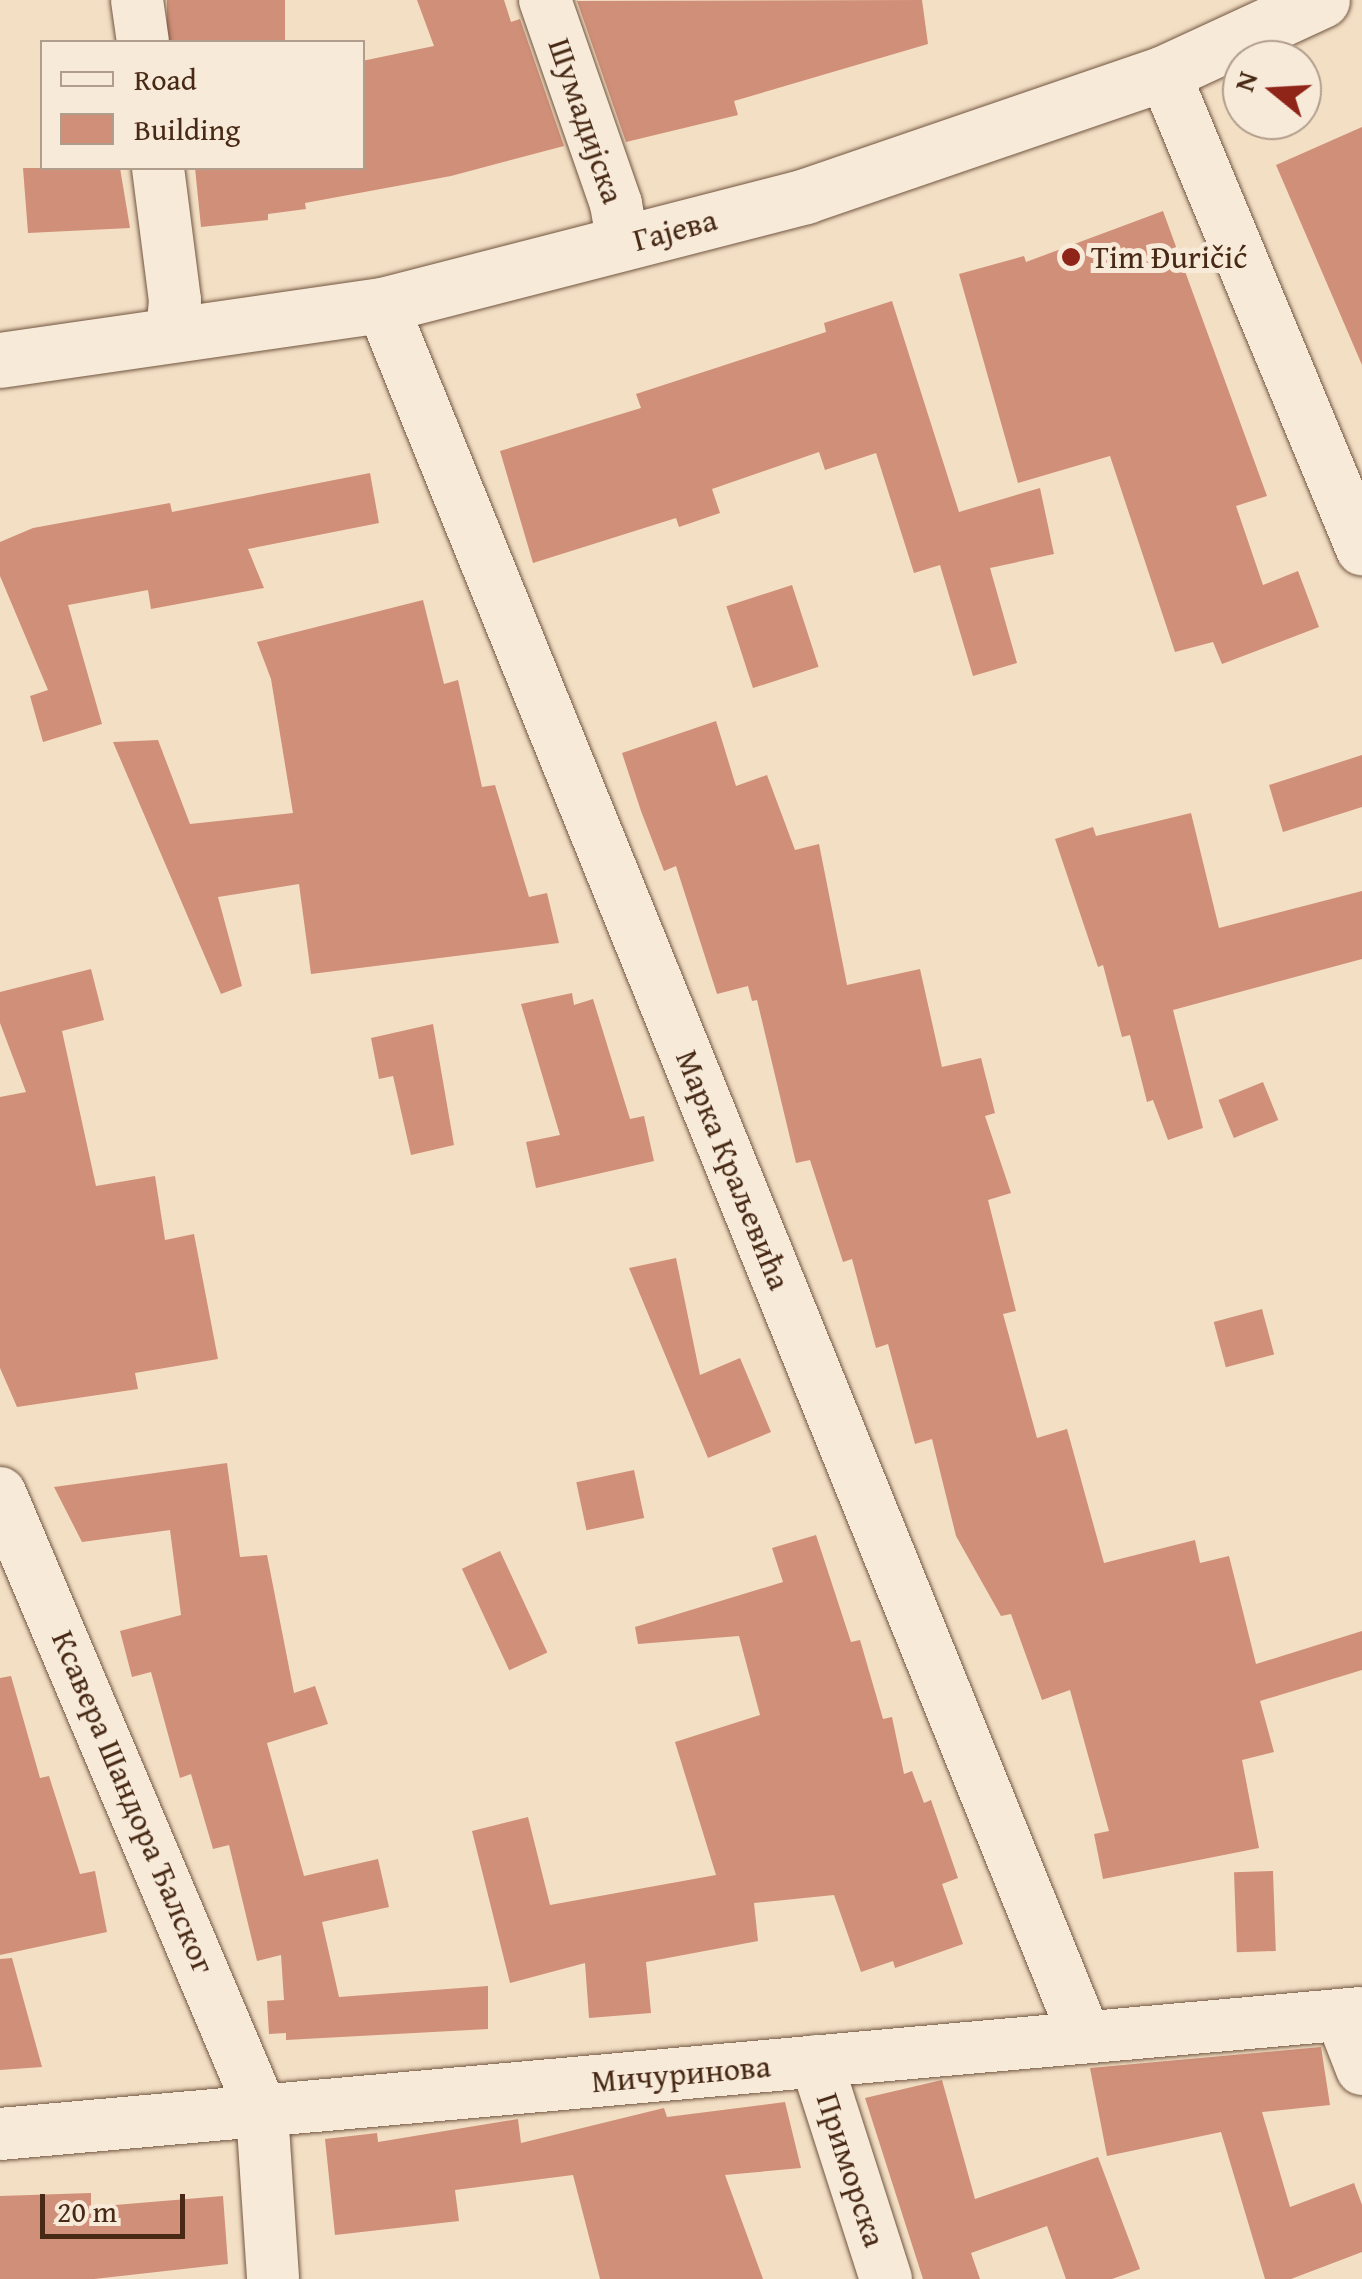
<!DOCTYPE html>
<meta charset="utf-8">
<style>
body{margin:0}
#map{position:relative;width:1362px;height:2279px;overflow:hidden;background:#f3dfc4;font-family:"Gentium Book Plus",serif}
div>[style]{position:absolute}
.building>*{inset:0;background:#d08f78;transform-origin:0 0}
.roads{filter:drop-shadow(0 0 2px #725641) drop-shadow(0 0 2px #725641)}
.street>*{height:52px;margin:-26px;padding:0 26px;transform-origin:26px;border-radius:26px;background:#f7ead9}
.secondary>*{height:55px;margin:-27.5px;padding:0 27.5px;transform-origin:27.5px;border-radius:27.5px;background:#f7ead9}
.dots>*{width:28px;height:28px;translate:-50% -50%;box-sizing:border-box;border:5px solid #f7ead9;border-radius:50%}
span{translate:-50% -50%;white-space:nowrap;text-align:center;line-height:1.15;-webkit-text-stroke:10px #f7ead9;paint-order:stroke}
.street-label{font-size:32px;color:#472915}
.poi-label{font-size:32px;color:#472915}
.left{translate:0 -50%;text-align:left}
.legend{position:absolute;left:40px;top:40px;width:325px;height:130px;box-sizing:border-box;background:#f7ead9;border:2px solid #b19d8b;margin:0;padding:12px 18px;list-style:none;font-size:30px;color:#472915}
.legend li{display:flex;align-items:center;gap:20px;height:50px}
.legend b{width:50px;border:2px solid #b19d8b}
.north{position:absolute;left:1222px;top:40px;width:100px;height:100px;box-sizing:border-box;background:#f7ead9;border:2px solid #b19d8b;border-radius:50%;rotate:288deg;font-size:28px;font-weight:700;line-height:40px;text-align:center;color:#472915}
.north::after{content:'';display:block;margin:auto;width:35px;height:45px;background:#8f2418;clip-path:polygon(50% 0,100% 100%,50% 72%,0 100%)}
.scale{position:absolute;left:40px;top:2194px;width:145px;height:45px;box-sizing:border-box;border:5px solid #472915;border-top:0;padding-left:12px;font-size:30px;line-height:35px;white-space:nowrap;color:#472915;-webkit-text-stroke:8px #f7ead9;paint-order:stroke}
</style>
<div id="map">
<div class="building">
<div style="left:167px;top:0;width:118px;height:43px"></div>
<div style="clip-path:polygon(417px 0,504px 0,511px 22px,520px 19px,564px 146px,451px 176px,305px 203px,306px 209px,268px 214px,268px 220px,201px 227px,195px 168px,362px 168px,362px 61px,434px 46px)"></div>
<div style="clip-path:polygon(922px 0,928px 44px,734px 101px,738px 115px,626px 142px,577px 1px)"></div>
<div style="clip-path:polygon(1362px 127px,1362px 365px,1276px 165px)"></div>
<div style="clip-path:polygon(23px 168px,120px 168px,130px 228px,28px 233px)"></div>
<div style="clip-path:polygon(1163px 211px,1267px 496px,1236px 506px,1263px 585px,1298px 571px,1319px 627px,1222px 664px,1213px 642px,1175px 652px,1110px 456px,1018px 483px,959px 274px,1024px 256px,1026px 262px)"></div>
<div style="clip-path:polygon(892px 301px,959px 512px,1040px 488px,1054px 554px,990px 568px,1017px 663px,973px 676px,940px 565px,914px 573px,876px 453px,825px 470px,819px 452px,712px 489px,720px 513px,679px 527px,676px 518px,533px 563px,500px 451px,641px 408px,636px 394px,826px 332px,824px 323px)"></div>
<div style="clip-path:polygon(370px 473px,379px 523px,248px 549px,264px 588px,151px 609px,148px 590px,68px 605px,102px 724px,43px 742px,30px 696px,48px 690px,0 576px,0 542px,33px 528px,170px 503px,172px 512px)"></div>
<div style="left:792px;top:585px;width:86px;height:69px;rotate:72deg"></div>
<div style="clip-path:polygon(423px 600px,444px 684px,458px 680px,482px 787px,495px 785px,529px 897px,547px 893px,559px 943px,311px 974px,299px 884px,218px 897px,242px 986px,221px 994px,113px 742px,158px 740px,190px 824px,293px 813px,271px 679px,257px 642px)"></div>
<div style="clip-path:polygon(716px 721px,736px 786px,767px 775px,795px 850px,819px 844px,847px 985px,920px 969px,942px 1067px,981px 1058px,995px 1113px,985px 1116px,1011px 1193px,988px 1200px,1016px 1311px,1003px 1314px,1037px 1438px,1067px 1429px,1104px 1563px,1195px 1540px,1200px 1563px,1229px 1556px,1256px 1664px,1362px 1631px,1362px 1670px,1260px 1701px,1274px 1752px,1242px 1760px,1259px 1848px,1103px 1879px,1094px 1834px,1109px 1831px,1070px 1690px,1042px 1700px,1011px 1614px,1001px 1616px,956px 1536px,932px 1439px,915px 1444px,888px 1344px,876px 1348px,852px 1259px,843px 1262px,810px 1160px,796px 1163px,757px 1000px,752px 1001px,748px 986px,717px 994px,676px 866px,664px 871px,641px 811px,622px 753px)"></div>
<div style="clip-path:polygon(1362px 755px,1362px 807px,1283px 832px,1269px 785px)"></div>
<div style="clip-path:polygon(1191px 813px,1219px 928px,1362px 891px,1362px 959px,1173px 1010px,1203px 1128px,1168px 1140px,1153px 1100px,1147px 1102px,1130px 1035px,1122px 1037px,1103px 965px,1098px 967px,1055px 839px,1093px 827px,1096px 836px)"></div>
<div style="clip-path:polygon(91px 969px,104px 1020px,62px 1031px,96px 1186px,155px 1176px,165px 1240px,194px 1234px,218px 1359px,135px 1373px,138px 1389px,17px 1407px,0 1368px,0 1097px,26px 1092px,0 1023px,0 992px)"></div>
<div style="clip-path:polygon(572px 993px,574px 1005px,593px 999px,630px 1119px,644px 1116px,654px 1161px,536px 1188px,526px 1142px,560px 1135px,521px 1004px)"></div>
<div style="clip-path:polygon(433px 1024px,454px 1145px,411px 1155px,393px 1076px,379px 1079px,371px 1038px)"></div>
<div style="left:1263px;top:1082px;width:41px;height:48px;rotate:68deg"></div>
<div style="clip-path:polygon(676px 1258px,700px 1375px,740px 1358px,771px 1432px,708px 1458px,629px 1268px)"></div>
<div style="left:1262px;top:1309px;width:47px;height:50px;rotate:75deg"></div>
<div style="clip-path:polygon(227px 1463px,240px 1557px,267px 1555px,294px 1693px,315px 1686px,328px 1724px,267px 1743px,304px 1876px,378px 1859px,389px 1907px,322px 1922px,339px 1997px,488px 1986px,488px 2029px,286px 2040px,286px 2033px,269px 2034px,267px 2001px,284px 2000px,281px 1955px,257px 1961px,229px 1845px,213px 1849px,191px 1774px,180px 1778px,151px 1672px,132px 1677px,120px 1631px,181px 1615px,170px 1530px,82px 1542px,54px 1487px)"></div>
<div style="left:634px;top:1470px;width:49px;height:59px;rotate:78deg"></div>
<div style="clip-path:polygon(816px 1535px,851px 1642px,860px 1640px,883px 1719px,892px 1717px,904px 1774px,912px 1771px,924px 1803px,931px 1800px,958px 1878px,942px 1884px,963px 1944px,895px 1968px,893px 1961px,861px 1972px,834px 1895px,754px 1903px,758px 1941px,646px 1962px,651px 2013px,589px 2018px,585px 1963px,510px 1983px,472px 1831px,528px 1817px,550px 1905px,716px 1875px,675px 1742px,760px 1715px,739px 1636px,638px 1644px,635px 1627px,783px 1582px,772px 1548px)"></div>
<div style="left:500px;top:1551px;width:112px;height:42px;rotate:65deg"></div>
<div style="clip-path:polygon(11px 1676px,40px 1778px,49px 1776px,80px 1874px,95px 1871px,107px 1932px,0 1955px,0 1678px)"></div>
<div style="left:1273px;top:1871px;width:80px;height:39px;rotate:88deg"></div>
<div style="clip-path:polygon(12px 1958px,42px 2067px,0 2070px,0 1959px)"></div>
<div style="clip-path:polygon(1321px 2047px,1330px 2105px,1262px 2112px,1290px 2207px,1354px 2183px,1362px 2205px,1362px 2252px,1291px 2279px,1265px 2279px,1221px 2132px,1107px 2156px,1090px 2068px)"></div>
<div style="clip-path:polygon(942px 2080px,975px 2199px,1098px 2157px,1140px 2269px,1112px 2279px,1066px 2279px,1047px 2226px,971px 2253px,980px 2279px,923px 2279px,865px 2098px)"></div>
<div style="clip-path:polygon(785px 2102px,801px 2168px,725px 2175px,763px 2279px,600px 2279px,573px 2175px,455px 2190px,459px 2221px,335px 2235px,325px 2139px,377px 2133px,378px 2142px,518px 2119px,521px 2143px,664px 2108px,667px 2117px)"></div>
<div style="clip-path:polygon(91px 2193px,91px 2207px,223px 2196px,228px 2264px,94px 2279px,0 2279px,0 2196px)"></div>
</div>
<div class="roads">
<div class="street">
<div style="left:137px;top:0;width:42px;rotate:81.9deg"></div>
<div style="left:545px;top:0;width:216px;rotate:70.8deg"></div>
<div style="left:616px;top:204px;width:41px;rotate:80.1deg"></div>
<div style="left:1164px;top:73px;width:516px;rotate:67.41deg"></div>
<div style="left:158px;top:168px;width:133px;rotate:82.7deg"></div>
<div style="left:175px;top:300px;width:35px;rotate:95deg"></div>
<div style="left:382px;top:305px;width:1867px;rotate:67.91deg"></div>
<div style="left:0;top:1493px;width:672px;rotate:67.06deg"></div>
<div style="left:262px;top:2112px;width:167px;rotate:86.2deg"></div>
<div style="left:1341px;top:2015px;width:58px;rotate:68.7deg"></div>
<div style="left:816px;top:2061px;width:229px;rotate:72.2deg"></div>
<div style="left:0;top:2134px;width:1367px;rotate:-5.08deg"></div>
</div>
<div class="secondary">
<div style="left:0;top:360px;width:386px;rotate:-8.2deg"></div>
<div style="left:382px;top:305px;width:437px;rotate:-14.4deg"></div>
<div style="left:805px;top:196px;width:379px;rotate:-18.9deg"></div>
<div style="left:1164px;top:73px;width:174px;rotate:-24.8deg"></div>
</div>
</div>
<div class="dots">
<div style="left:1071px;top:257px;background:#8f2418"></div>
</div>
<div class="street-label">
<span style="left:586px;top:121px;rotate:71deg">Шумадијска</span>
<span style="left:675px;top:230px;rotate:-15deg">Гајева</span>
<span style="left:733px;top:1170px;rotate:68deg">Марка Краљевића</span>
<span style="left:133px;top:1802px;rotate:67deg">Ксавера Шандора Ђалског</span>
<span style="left:681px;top:2074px;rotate:-5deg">Мичуринова</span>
<span style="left:851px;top:2170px;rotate:72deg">Приморска</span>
</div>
<div class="poi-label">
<span class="left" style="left:1091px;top:257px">Tim Đuričić</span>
</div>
<ul class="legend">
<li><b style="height:12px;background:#f7ead9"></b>Road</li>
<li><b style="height:28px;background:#d08f78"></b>Building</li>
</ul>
<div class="north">N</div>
<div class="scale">20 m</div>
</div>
